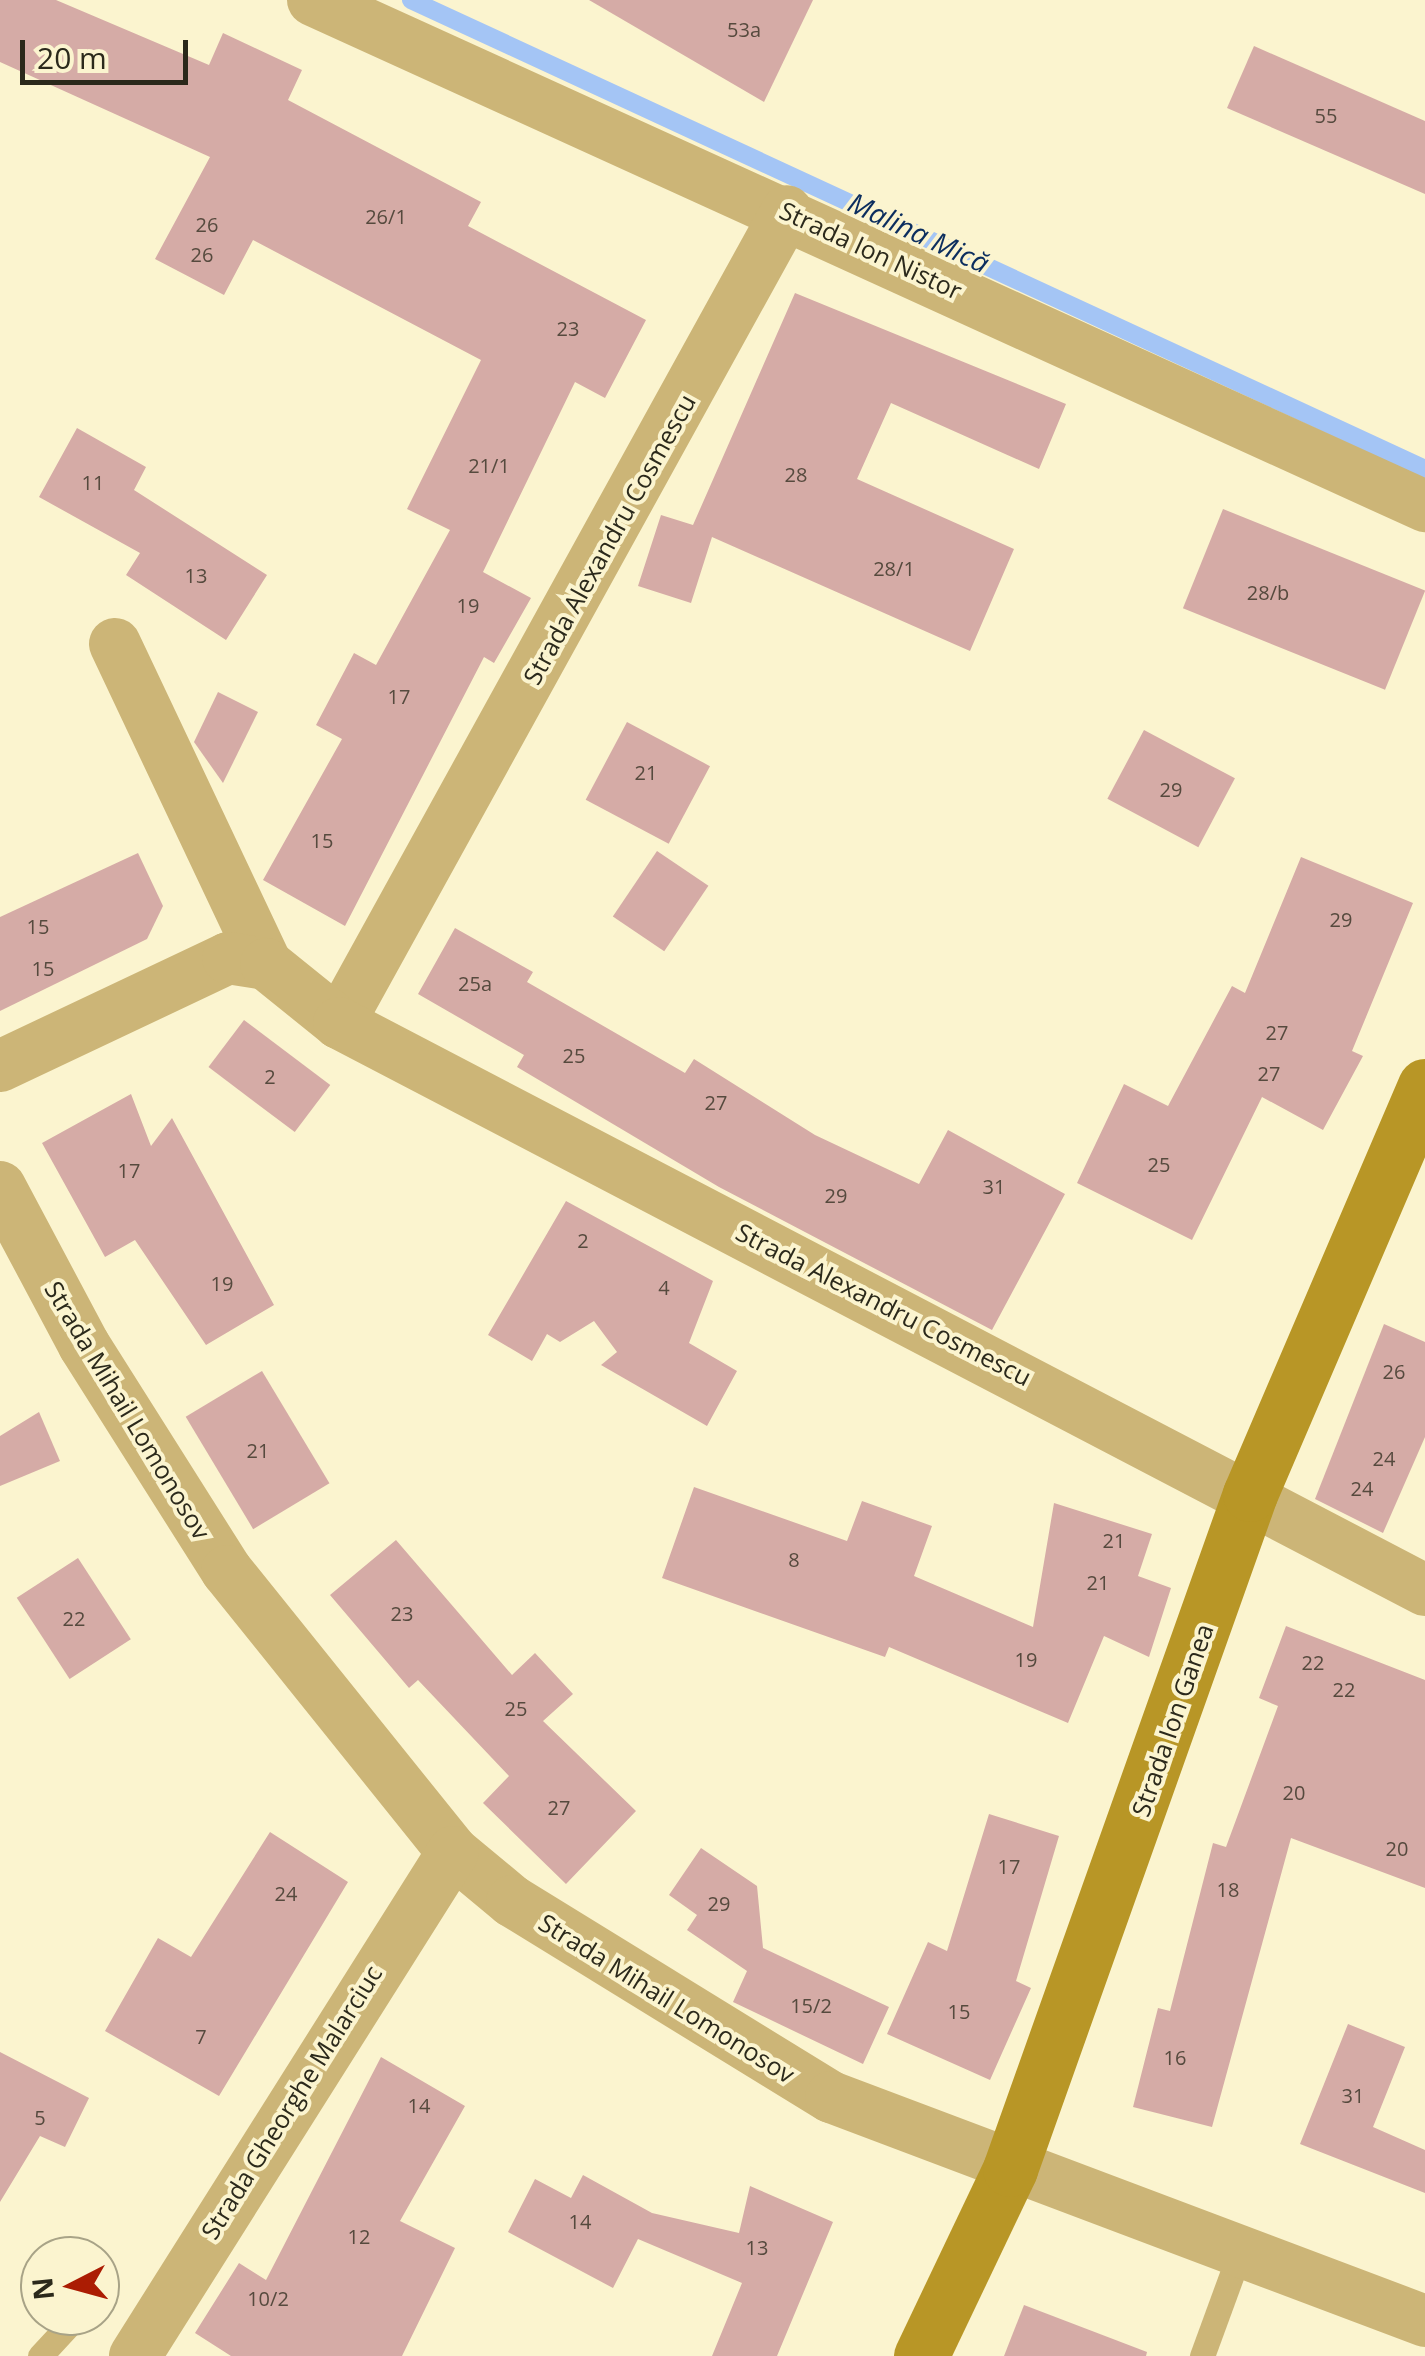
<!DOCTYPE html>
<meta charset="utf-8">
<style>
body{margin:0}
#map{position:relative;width:1425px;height:2356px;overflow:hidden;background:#fbf4cf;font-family:"Open Sans",sans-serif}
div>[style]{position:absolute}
.stream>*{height:18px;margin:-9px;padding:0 9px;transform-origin:9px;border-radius:9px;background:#a4c5f5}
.building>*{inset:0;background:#d5aba6;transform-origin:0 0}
.lane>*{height:25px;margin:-12.5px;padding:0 12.5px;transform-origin:12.5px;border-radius:12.5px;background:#ccb577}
.street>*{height:52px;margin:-26px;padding:0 26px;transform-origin:26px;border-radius:26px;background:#ccb577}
.secondary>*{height:55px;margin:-27.5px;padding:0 27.5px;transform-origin:27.5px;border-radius:27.5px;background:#b89626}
span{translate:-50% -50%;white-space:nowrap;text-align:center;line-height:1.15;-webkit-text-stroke:8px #fbf4cf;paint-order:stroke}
.number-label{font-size:20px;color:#564a3e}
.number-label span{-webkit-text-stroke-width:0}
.street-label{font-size:25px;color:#2b291b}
.water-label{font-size:28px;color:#0b2d5e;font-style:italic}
.north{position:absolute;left:20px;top:2236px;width:100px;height:100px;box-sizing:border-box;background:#fbf4cf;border:2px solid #a8a387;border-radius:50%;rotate:264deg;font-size:28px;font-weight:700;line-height:40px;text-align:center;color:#2b291b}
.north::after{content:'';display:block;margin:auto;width:35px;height:45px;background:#ab1c03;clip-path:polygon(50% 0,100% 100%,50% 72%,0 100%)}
.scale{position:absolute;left:20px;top:40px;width:168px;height:45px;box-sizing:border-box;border:5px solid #2b291b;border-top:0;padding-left:12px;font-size:30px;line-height:35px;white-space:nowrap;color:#2b291b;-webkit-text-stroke:8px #fbf4cf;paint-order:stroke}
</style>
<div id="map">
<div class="stream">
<div style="left:411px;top:0;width:1117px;rotate:24.82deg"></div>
</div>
<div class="building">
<div style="clip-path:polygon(0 0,56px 0,209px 65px,223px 33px,302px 70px,288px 100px,481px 202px,468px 226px,646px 320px,605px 398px,575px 382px,483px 572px,531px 598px,494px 663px,484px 657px,345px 926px,263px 880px,342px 739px,316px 725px,354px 653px,376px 665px,450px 530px,407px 509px,481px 360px,253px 240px,224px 295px,155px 259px,210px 157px,0 62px)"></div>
<div style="clip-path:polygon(589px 0,813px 0,764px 102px)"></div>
<div style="clip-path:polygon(1254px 46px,1425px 121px,1425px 194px,1227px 108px)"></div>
<div style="clip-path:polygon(795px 293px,1066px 404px,1039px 469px,891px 403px,857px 479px,1014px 549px,970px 651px,712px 537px,691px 603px,638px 586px,661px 515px,693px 525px)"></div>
<div style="clip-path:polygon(77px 428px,146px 467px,134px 490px,267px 575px,226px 640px,126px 575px,140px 553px,39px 497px)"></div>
<div style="left:1223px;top:509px;width:218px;height:107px;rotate:22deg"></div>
<div style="clip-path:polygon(218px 692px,258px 712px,223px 783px,194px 742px)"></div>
<div style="left:627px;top:722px;width:94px;height:88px;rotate:28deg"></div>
<div style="left:1144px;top:730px;width:103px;height:78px;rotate:28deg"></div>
<div style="left:657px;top:851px;width:62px;height:79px;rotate:34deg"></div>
<div style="clip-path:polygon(138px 853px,163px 906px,147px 939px,0 1011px,0 917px)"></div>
<div style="clip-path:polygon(1301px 857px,1413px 903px,1352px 1051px,1363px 1056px,1323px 1130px,1262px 1097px,1192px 1240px,1077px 1183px,1124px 1084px,1168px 1106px,1232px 986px,1245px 993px)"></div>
<div style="clip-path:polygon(455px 928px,533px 972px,527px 982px,685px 1073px,694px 1059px,815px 1135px,919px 1184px,948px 1130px,1065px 1194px,992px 1330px,719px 1187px,517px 1067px,524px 1055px,418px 994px)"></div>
<div style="left:244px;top:1020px;width:108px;height:59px;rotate:37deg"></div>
<div style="clip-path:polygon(131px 1094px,151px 1146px,172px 1118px,274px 1305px,206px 1345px,135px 1240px,105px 1257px,42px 1143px)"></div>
<div style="clip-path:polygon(566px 1201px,713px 1281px,689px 1343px,737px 1371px,707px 1426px,601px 1365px,617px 1352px,594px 1321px,560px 1342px,547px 1334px,532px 1361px,488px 1335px)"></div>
<div style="clip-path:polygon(1384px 1324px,1425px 1342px,1425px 1437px,1383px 1533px,1315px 1499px)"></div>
<div style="left:262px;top:1371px;width:131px;height:89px;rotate:59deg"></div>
<div style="clip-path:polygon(39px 1412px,60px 1461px,0 1486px,0 1436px)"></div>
<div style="clip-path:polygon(694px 1487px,847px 1541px,862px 1501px,932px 1526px,914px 1576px,1033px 1627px,1054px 1503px,1152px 1534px,1138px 1576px,1171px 1588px,1149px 1657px,1104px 1636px,1068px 1723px,889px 1647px,885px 1657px,662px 1578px)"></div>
<div style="clip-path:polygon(396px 1540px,512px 1675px,535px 1653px,573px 1694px,543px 1721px,636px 1811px,566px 1884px,483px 1803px,509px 1776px,418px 1680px,409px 1688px,330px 1595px)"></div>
<div style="left:78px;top:1558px;width:97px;height:73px;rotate:57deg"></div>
<div style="clip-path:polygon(1286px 1626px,1425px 1680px,1425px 1888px,1291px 1838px,1212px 2127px,1133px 2107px,1158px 2008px,1170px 2011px,1213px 1843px,1226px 1847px,1278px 1706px,1259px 1698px)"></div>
<div style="clip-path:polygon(989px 1814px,1059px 1836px,1016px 1981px,1031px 1988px,990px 2080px,887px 2034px,928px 1942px,947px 1951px)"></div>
<div style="clip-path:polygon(270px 1832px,348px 1882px,219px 2096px,105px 2031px,158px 1938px,191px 1957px)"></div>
<div style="clip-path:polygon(701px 1848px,757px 1886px,763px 1948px,889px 2007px,863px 2064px,733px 2002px,747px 1971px,687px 1930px,697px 1915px,669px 1895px)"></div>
<div style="clip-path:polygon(1348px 2024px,1405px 2047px,1373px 2127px,1425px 2150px,1425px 2193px,1300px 2144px)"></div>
<div style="clip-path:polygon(0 2052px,89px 2098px,65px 2147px,40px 2136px,0 2202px)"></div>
<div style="clip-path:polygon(381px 2057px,465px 2106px,400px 2221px,455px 2248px,402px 2356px,231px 2356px,195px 2333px,239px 2263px,266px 2280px)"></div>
<div style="clip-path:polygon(583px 2175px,652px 2213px,739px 2233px,750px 2186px,833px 2222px,777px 2356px,712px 2356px,742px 2283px,638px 2239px,613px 2288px,508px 2232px,535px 2179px,571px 2198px)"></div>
<div style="clip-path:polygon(1024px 2305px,1147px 2352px,1146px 2356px,1004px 2356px)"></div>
</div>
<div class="lane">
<div style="left:40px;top:2356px;width:54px;rotate:-47.2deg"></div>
<div style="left:1202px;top:2356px;width:111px;rotate:-69.9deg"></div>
</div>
<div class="street">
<div style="left:313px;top:0;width:1222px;rotate:24.47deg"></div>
<div style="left:115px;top:644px;width:354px;rotate:64.7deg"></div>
<div style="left:339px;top:1023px;width:927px;rotate:-61.11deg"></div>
<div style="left:0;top:1066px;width:252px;rotate:-25.3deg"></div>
<div style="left:228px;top:958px;width:38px;rotate:9deg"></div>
<div style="left:266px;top:964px;width:94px;rotate:38.9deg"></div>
<div style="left:339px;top:1023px;width:1225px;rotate:27.57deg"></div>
<div style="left:0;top:1187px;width:179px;rotate:62deg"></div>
<div style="left:84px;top:1345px;width:267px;rotate:57.7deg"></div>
<div style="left:227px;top:1571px;width:361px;rotate:51.2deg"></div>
<div style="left:453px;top:1852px;width:77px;rotate:39.7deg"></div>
<div style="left:512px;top:1901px;width:374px;rotate:31.6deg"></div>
<div style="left:831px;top:2097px;width:635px;rotate:20.66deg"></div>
<div style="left:135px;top:2356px;width:596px;rotate:-57.75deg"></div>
</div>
<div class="secondary">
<div style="left:921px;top:2356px;width:207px;rotate:-64.5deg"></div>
<div style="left:1010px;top:2169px;width:716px;rotate:-70.43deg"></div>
<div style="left:1250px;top:1494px;width:444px;rotate:-66.8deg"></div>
</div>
<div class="number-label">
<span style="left:744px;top:29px">53a</span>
<span style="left:1326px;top:115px">55</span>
<span style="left:386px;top:216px">26/1</span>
<span style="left:207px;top:224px">26</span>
<span style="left:202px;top:254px">26</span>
<span style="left:568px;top:328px">23</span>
<span style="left:489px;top:465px">21/1</span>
<span style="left:796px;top:474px">28</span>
<span style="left:93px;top:482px">11</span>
<span style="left:894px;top:568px">28/1</span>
<span style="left:196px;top:575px">13</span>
<span style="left:1268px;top:592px">28/b</span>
<span style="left:468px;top:605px">19</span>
<span style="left:399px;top:696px">17</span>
<span style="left:646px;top:772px">21</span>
<span style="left:1171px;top:789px">29</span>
<span style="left:322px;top:840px">15</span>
<span style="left:1341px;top:919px">29</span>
<span style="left:38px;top:926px">15</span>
<span style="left:43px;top:968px">15</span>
<span style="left:475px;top:983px">25a</span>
<span style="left:1277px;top:1032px">27</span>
<span style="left:574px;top:1055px">25</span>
<span style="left:1269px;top:1073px">27</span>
<span style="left:270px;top:1076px">2</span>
<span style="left:716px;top:1102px">27</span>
<span style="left:1159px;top:1164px">25</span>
<span style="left:129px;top:1170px">17</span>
<span style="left:994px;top:1186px">31</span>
<span style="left:836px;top:1195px">29</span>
<span style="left:583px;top:1240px">2</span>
<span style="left:222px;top:1283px">19</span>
<span style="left:664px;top:1287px">4</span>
<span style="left:1394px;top:1371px">26</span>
<span style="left:258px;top:1450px">21</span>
<span style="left:1384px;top:1458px">24</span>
<span style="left:1362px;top:1488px">24</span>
<span style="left:1114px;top:1540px">21</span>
<span style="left:794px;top:1559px">8</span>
<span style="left:1098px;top:1582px">21</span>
<span style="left:402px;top:1613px">23</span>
<span style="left:74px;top:1618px">22</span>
<span style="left:1026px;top:1659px">19</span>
<span style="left:1313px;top:1662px">22</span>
<span style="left:1344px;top:1689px">22</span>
<span style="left:516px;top:1708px">25</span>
<span style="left:1294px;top:1792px">20</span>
<span style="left:559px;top:1807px">27</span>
<span style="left:1397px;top:1848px">20</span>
<span style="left:1009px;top:1866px">17</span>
<span style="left:1228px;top:1889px">18</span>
<span style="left:286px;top:1893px">24</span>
<span style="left:719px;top:1903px">29</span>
<span style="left:811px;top:2005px">15/2</span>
<span style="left:959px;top:2011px">15</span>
<span style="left:201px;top:2036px">7</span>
<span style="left:1175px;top:2057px">16</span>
<span style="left:1353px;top:2095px">31</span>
<span style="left:419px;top:2105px">14</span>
<span style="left:40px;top:2117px">5</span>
<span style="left:580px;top:2221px">14</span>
<span style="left:359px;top:2236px">12</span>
<span style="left:757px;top:2247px">13</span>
<span style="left:268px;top:2298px">10/2</span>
</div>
<div class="street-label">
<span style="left:871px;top:250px;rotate:25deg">Strada Ion Nistor</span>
<span style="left:609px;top:539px;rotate:-61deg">Strada Alexandru Cosmescu</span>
<span style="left:884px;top:1304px;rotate:27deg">Strada Alexandru Cosmescu</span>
<span style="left:128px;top:1410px;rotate:59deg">Strada Mihail Lomonosov</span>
<span style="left:1172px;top:1720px;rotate:-71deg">Strada Ion Ganea</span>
<span style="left:667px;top:1998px;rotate:32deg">Strada Mihail Lomonosov</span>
<span style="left:291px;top:2102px;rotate:-58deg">Strada Gheorghe Malarciuc</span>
</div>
<div class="water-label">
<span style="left:919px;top:232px;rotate:25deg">Malina Mică</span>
</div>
<div class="north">N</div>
<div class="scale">20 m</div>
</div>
